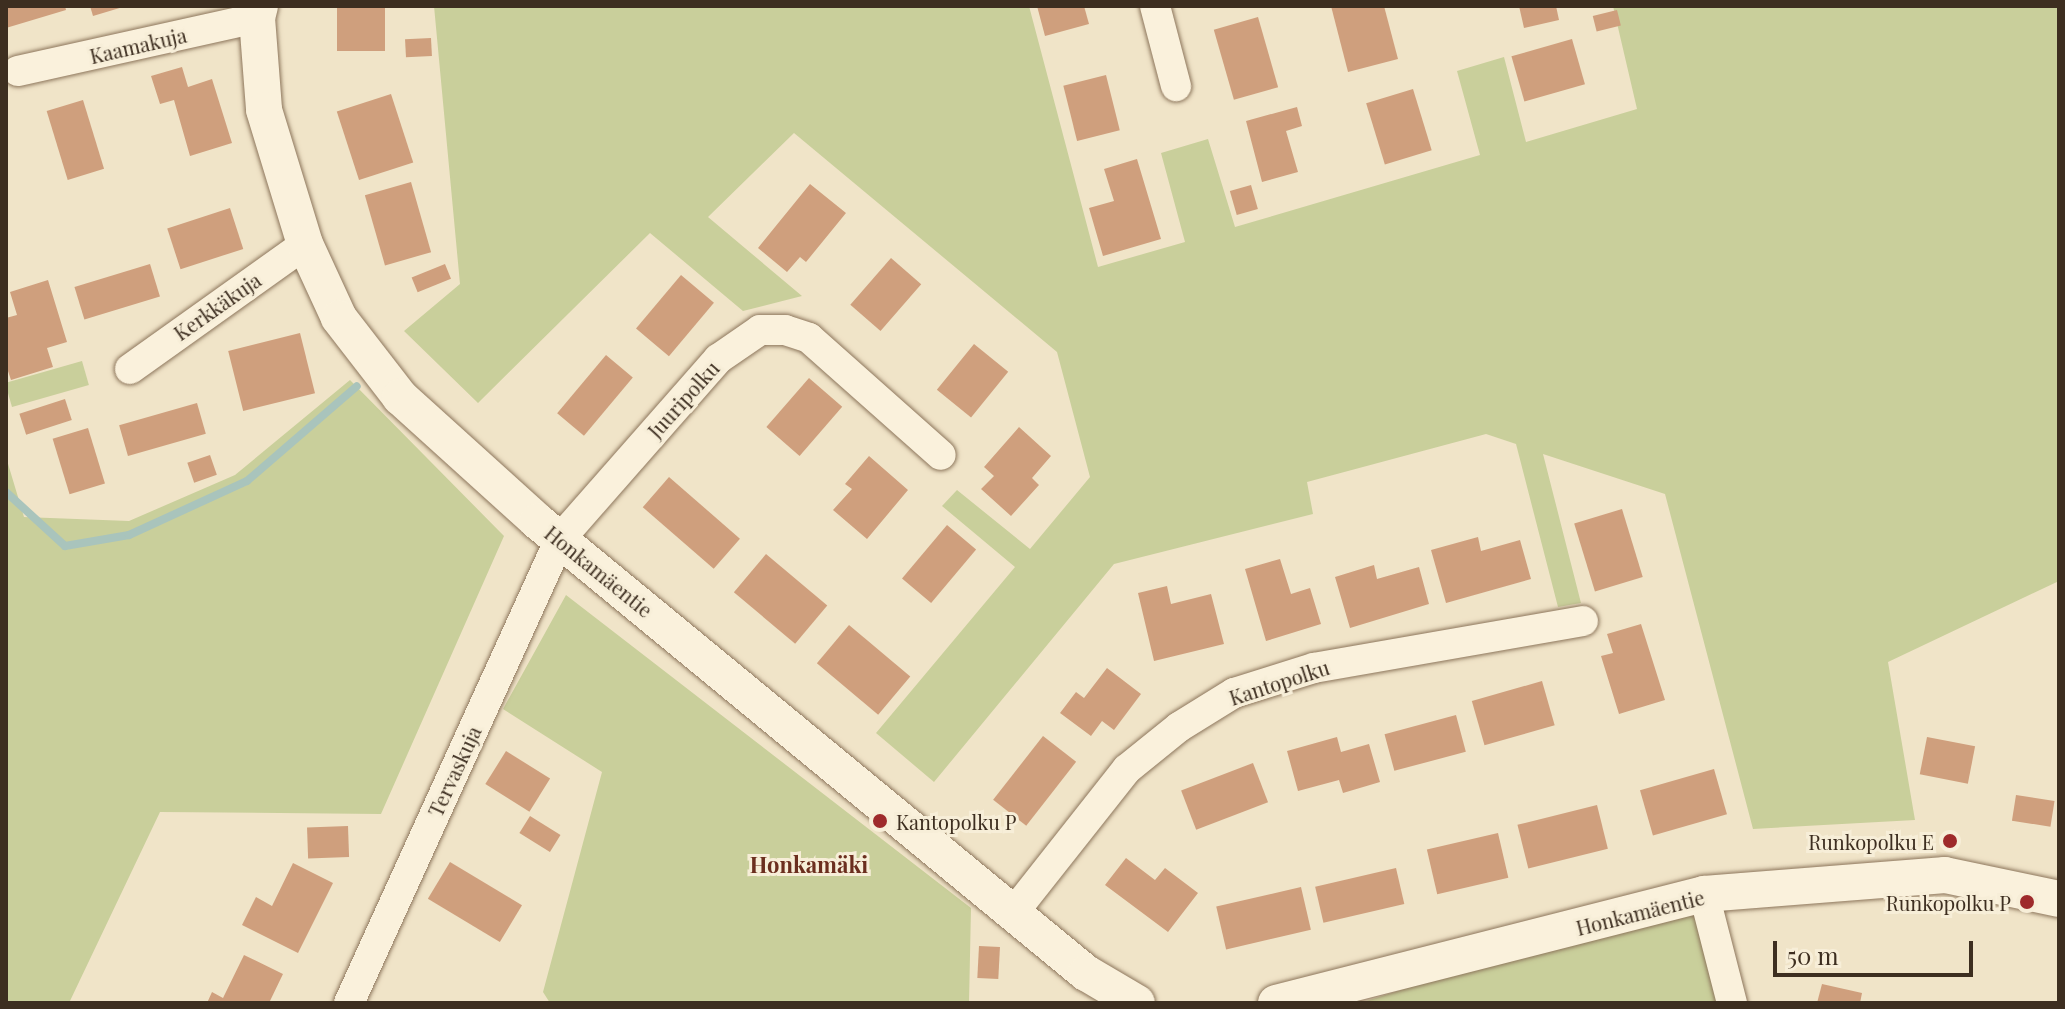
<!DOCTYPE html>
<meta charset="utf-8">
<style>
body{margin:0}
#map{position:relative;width:2065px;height:1009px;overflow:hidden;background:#f0e4c8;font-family:"Playfair Display",serif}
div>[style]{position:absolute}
.green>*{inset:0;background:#c9cf9b;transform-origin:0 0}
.stream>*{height:8px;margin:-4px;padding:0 4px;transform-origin:4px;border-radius:4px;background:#a9c4bc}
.building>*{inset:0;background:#cf9f7d;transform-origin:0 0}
.roads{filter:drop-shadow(0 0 2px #8d765c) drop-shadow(0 0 2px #8d765c)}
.minor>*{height:30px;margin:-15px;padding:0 15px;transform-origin:15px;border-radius:15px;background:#faf1dc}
.tertiary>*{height:36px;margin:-18px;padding:0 18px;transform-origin:18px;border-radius:18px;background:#faf1dc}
.dots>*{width:22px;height:22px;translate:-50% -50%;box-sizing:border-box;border:4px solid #f7eed8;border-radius:50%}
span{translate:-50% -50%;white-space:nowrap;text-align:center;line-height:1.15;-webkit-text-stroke:6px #f7eed8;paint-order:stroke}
.street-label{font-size:20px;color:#3d2e20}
.poi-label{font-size:20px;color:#3d2e20}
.left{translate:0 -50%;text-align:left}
.right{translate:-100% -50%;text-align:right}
.neighbourhood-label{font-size:22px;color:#6b2e1e;font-weight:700}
.frame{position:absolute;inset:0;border:8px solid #3d2e20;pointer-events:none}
.scale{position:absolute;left:1773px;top:941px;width:200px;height:36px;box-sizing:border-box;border:4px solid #3d2e20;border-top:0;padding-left:10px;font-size:24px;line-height:28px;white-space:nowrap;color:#3d2e20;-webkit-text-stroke:6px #f7eed8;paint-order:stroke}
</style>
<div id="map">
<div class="green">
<div style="clip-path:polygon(434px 6px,1029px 6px,1098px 267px,1185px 242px,1161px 153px,1208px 139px,1235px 227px,1480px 155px,1457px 71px,1504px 57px,1526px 142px,1637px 109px,1613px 6px,2059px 6px,2059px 581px,1888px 662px,1915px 820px,1753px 829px,1665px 494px,1543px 454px,1581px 603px,1558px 607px,1516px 444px,1486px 434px,1307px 482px,1313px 514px,1114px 564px,934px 782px,876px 733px,1015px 567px,942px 506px,957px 490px,1030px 549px,1090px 477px,1057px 352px,794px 133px,708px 217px,802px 296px,743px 311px,650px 233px,478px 403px,404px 331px,460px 284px)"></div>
<div style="left:82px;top:361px;width:25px;height:80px;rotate:74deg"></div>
<div style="clip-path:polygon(350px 380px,504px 536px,381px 814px,160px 812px,69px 1003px,6px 1003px,6px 457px,24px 517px,129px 521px,235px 475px)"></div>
<div style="clip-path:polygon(566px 595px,971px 908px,969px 1003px,550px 1003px,543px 992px,602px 772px,503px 709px)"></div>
<div style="clip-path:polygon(1704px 894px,1732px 1003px,1360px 1003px)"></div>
</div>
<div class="stream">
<div style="left:6px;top:492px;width:80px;rotate:42.5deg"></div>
<div style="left:65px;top:546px;width:65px;rotate:-9.8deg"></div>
<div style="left:129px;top:535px;width:130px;rotate:-24.6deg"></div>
<div style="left:247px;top:481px;width:145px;rotate:-40.8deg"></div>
</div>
<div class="building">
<div style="clip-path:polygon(6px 6px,65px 6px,66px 10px,6px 28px)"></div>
<div style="clip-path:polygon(90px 6px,123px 6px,123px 7px,93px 16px)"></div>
<div style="left:337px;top:6px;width:48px;height:45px"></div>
<div style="clip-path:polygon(1037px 6px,1084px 6px,1089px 24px,1045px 36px)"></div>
<div style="clip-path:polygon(1331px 6px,1384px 6px,1398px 59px,1348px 72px)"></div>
<div style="clip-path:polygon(1519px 6px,1556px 6px,1559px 20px,1524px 28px)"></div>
<div style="left:1617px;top:10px;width:16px;height:25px;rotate:76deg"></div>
<div style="left:1258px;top:17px;width:73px;height:46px;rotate:74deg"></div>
<div style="left:431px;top:38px;width:18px;height:26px;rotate:87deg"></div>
<div style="left:1572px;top:39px;width:47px;height:63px;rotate:74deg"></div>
<div style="clip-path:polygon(182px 67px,188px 87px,212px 79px,232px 143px,190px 156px,174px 100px,160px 104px,151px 76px)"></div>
<div style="left:1106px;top:75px;width:57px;height:44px;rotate:76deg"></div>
<div style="left:1413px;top:89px;width:64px;height:49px;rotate:73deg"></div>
<div style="left:391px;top:94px;width:72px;height:57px;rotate:72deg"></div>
<div style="left:83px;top:100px;width:72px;height:38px;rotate:73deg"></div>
<div style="clip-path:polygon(1297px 107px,1302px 126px,1286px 131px,1298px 172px,1262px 182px,1246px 121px)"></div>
<div style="clip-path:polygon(1137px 159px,1161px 239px,1103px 256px,1089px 208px,1114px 201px,1104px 169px)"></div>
<div style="left:411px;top:182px;width:73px;height:48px;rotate:74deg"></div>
<div style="clip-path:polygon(810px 184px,846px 213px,806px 262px,800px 257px,787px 272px,758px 248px)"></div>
<div style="left:1251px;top:185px;width:25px;height:22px;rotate:74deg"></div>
<div style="left:230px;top:208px;width:43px;height:66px;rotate:72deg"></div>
<div style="left:891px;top:258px;width:40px;height:62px;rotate:41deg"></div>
<div style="left:150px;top:264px;width:34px;height:79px;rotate:73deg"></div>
<div style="left:445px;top:264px;width:16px;height:36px;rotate:68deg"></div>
<div style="left:681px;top:275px;width:43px;height:70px;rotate:40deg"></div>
<div style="clip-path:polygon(48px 280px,67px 342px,47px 348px,53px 367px,11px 380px,6px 365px,6px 318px,17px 315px,10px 292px)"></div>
<div style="left:300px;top:333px;width:62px;height:74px;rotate:76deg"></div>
<div style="left:974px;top:344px;width:44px;height:59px;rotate:39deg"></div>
<div style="left:606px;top:355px;width:35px;height:76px;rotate:40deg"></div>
<div style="left:809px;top:378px;width:44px;height:65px;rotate:41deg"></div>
<div style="left:65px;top:399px;width:22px;height:48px;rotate:72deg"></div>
<div style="left:197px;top:403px;width:32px;height:81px;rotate:74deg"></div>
<div style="clip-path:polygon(1019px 427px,1051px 456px,1032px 478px,1039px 485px,1011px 516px,981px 489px,994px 476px,984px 467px)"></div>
<div style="left:88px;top:428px;width:58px;height:37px;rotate:73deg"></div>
<div style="left:210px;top:455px;width:21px;height:24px;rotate:71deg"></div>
<div style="clip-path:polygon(869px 456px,908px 490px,867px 539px,833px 510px,852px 489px,845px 484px)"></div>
<div style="left:669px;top:477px;width:94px;height:40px;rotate:41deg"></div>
<div style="left:1622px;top:509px;width:71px;height:50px;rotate:73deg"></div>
<div style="left:947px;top:525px;width:38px;height:70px;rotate:40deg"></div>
<div style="clip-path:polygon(1478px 537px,1481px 551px,1520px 540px,1531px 579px,1446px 603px,1431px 550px)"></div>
<div style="left:766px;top:554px;width:80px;height:50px;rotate:40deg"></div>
<div style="clip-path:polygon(1280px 559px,1291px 594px,1310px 588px,1321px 624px,1266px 641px,1245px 569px)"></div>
<div style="clip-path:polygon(1374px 565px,1377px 579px,1419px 567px,1429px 604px,1350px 628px,1335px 577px)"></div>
<div style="clip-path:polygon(1167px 586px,1171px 604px,1211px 594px,1224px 644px,1154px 661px,1138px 593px)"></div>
<div style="clip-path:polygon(1641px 624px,1665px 700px,1619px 714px,1601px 656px,1613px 653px,1607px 634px)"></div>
<div style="left:849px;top:625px;width:80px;height:50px;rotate:40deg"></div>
<div style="clip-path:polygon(1107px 668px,1141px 694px,1114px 730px,1102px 721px,1091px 736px,1060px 713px,1076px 692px,1084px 698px)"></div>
<div style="left:1542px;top:681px;width:46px;height:73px;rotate:74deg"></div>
<div style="left:1456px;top:715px;width:38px;height:74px;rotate:75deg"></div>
<div style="left:1043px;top:736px;width:42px;height:81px;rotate:38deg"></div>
<div style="clip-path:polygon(1337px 737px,1341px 752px,1369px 744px,1380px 782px,1343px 793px,1339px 780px,1298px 791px,1287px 751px)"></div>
<div style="left:1927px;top:737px;width:49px;height:38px;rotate:11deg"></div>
<div style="left:506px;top:751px;width:52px;height:39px;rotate:32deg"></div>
<div style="left:1253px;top:763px;width:42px;height:77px;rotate:69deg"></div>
<div style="left:1714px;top:769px;width:47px;height:77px;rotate:74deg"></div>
<div style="left:2016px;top:795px;width:39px;height:26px;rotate:9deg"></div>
<div style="left:1597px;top:805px;width:45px;height:82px;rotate:76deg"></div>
<div style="left:530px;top:816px;width:36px;height:20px;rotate:32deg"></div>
<div style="left:348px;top:826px;width:31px;height:41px;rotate:88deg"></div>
<div style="left:1498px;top:833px;width:46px;height:73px;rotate:77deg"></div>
<div style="clip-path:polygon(1126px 858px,1155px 880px,1165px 868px,1198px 893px,1168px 932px,1105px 885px)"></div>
<div style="left:450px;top:862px;width:84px;height:43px;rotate:31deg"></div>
<div style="clip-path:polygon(293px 863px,333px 883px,298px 953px,242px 925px,256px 897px,272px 906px)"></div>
<div style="left:1396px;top:868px;width:37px;height:83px;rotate:77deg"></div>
<div style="left:1301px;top:887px;width:44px;height:87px;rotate:77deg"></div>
<div style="left:979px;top:946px;width:21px;height:32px;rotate:3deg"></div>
<div style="clip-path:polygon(244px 955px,283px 974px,269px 1003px,207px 1003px,212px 992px,223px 998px)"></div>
<div style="clip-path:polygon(1822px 984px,1862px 993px,1860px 1003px,1817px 1003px)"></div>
</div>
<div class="roads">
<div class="minor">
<div style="left:1155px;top:6px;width:83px;rotate:75.3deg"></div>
<div style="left:18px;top:71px;width:245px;rotate:-12.5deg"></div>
<div style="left:130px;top:369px;width:215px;rotate:-35.5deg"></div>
<div style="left:1704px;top:894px;width:113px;rotate:75.6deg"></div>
<div style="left:1014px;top:912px;width:182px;rotate:-51.7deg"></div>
<div style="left:1127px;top:769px;width:67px;rotate:-38.9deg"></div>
<div style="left:1179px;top:727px;width:65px;rotate:-31.7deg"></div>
<div style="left:1234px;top:693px;width:84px;rotate:-17.4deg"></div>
<div style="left:1314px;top:668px;width:273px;rotate:-9.9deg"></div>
<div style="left:349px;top:1003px;width:510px;rotate:-65.55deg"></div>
<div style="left:560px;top:539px;width:240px;rotate:-48.7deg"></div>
<div style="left:718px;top:359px;width:51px;rotate:-34.6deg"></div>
<div style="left:760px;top:330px;width:25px"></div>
<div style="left:785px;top:330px;width:25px;rotate:18deg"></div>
<div style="left:809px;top:338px;width:176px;rotate:41.6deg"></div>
</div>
<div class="tertiary">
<div style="left:260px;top:6px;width:12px;rotate:104deg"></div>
<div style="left:257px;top:18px;width:92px;rotate:85.6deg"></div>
<div style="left:264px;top:110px;width:140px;rotate:73deg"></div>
<div style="left:305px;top:244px;width:81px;rotate:65.3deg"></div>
<div style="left:339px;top:318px;width:100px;rotate:52.3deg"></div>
<div style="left:400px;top:397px;width:185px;rotate:42.1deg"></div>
<div style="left:537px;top:521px;width:711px;rotate:39.47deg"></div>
<div style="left:1086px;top:973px;width:59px;rotate:30.5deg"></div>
<div style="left:1276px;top:1003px;width:442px;rotate:-14.3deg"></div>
<div style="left:1704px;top:894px;width:242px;rotate:-4.5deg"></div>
<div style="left:1945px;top:875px;width:116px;rotate:11.9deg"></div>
</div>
</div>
<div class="dots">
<div style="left:880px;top:821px;background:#9e2a2b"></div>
<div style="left:1950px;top:841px;background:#9e2a2b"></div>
<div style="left:2027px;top:902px;background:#9e2a2b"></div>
</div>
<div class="street-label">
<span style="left:138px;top:45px;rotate:-13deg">Kaamakuja</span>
<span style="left:217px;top:306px;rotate:-35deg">Kerkkäkuja</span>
<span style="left:683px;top:399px;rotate:-48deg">Juuripolku</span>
<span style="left:599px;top:571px;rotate:39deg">Honkamäentie</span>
<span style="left:1279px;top:682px;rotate:-18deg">Kantopolku</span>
<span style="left:454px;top:771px;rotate:-65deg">Tervaskuja</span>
<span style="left:1640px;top:912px;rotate:-14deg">Honkamäentie</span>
</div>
<div class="poi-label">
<span class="left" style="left:896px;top:821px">Kantopolku P</span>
<span class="right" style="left:1934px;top:841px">Runkopolku E</span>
<span class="right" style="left:2011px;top:902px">Runkopolku P</span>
</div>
<div class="neighbourhood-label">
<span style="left:809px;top:865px">Honkamäki</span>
</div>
<div class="frame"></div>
<div class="scale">50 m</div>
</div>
